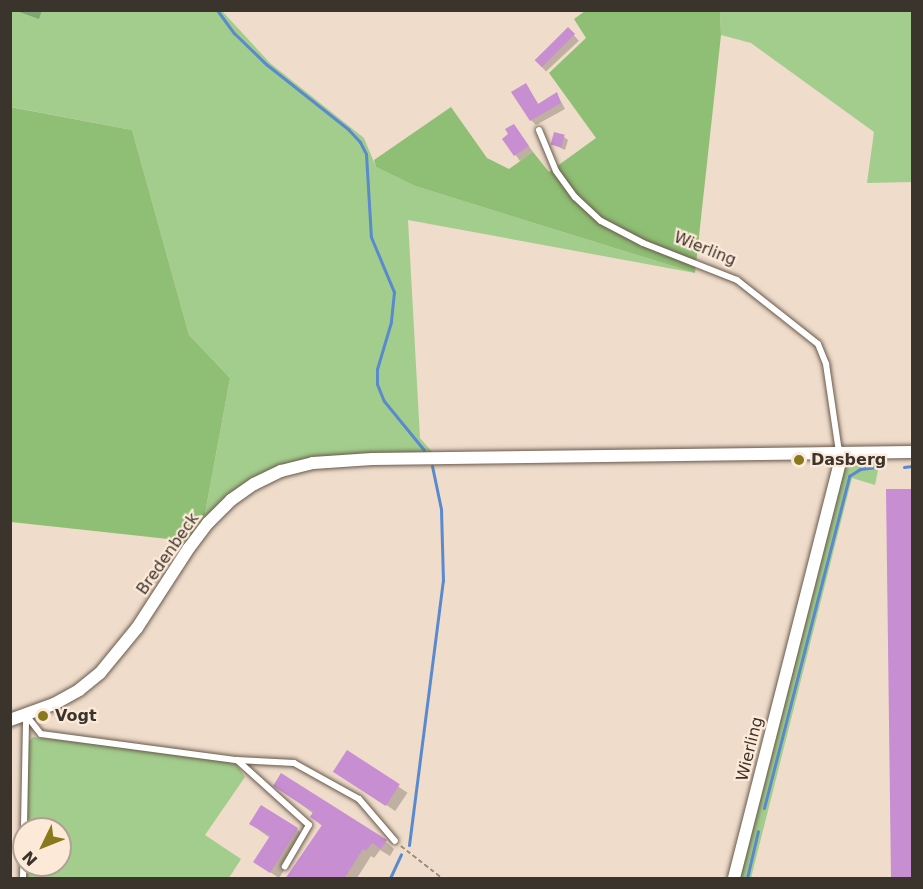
<!DOCTYPE html>
<style>
body{margin:0}
#map{position:relative;width:923px;height:889px;overflow:hidden;background:#efdccb;font-family:"DejaVu Sans",sans-serif}
div>[style]{position:absolute}
.green>*{inset:0;background:#a3cd8d}
.forest>*{inset:0;background:#8ebf74}
.shadow>*{inset:0;background:#0003;transform-origin:0 0}
.stream>*{height:3px;margin:-1.5px;padding:0 1.5px;transform-origin:1.5px;border-radius:1.5px;background:#5a8acd}
.building>*{inset:0;background:#c88ed2;transform-origin:0 0}
.path>*{height:1.5px;margin-top:-0.75px;transform-origin:0;background:repeating-linear-gradient(90deg,#998c80 0 4.5px,transparent 0 7.5px)}
.roads{filter:drop-shadow(0 0 2px #69594b) drop-shadow(0 0 2px #69594b)}
.service>*{height:6px;margin:-3px;padding:0 3px;transform-origin:3px;border-radius:3px;background:#fff}
.minor>*{height:12px;margin:-6px;padding:0 6px;transform-origin:6px;border-radius:6px;background:#fff}
.dots>*{width:16px;height:16px;translate:-50% -50%;box-sizing:border-box;border:3px solid #fce9d8;border-radius:50%}
span{translate:-50% -50%;white-space:nowrap;text-align:center;line-height:1.15;-webkit-text-stroke:4.5px #fce9d8;paint-order:stroke}
.street-label{font-size:16px;color:#3b342d}
.poi-label{font-size:16px;color:#3b342d;font-weight:700}
.left{translate:0 -50%;text-align:left}
.frame{position:absolute;inset:0;border:12px solid #3b342d;pointer-events:none}
.north{position:absolute;left:12px;top:817px;width:60px;height:60px;box-sizing:border-box;background:#fce9d8;border:2px solid #afa194;border-radius:50%;rotate:227deg;font-size:16px;font-weight:700;line-height:24px;text-align:center;color:#3b342d}
.north::after{content:'';display:block;margin:auto;width:21px;height:27px;background:#89791d;clip-path:polygon(50% 0,100% 100%,50% 72%,0 100%)}
</style>
<div id="map">
<div class="green">
<div style="clip-path:polygon(10px 11px,222px 11px,270px 63px,364px 138px,376px 167px,415px 186px,695px 273px,408px 220px,420px 438px,433px 453px,372px 454px,252px 479px,228px 495px,204px 519px,230px 378px,189px 335px,132px 130px,11px 107px)"></div>
<div style="clip-path:polygon(720px 11px,912px 11px,912px 182px,867px 183px,874px 132px,751px 43px,721px 35px)"></div>
<div style="clip-path:polygon(848px 458px,875px 458px,879px 465px,875px 485px,852px 478px,751px 878px,735px 878px,841px 466px)"></div>
<div style="clip-path:polygon(33px 737px,140px 749px,229px 762px,237px 765px,245px 777px,205px 835px,241px 859px,229px 878px,27px 878px,27px 865px,60px 865px,60px 829px,27px 829px,28px 742px)"></div>
</div>
<div class="forest">
<div style="clip-path:polygon(585px 11px,720px 11px,721px 35px,695px 273px,415px 186px,376px 167px,374px 160px,451px 107px,487px 158px,509px 169px,533px 152px,549px 172px,596px 138px,549px 73px,586px 38px,574px 19px)"></div>
<div style="clip-path:polygon(10px 107px,132px 130px,189px 335px,230px 378px,204px 519px,187px 541px,11px 522px)"></div>
</div>
<div class="shadow">
<div style="clip-path:polygon(14px 10px,42px 10px,39px 19px)"></div>
<div style="left:568px;top:29px;width:16px;height:45px;rotate:47deg"></div>
<div style="clip-path:polygon(526px 85px,539px 105px,557px 94px,565px 109px,536px 125px,531px 120px)"></div>
<div style="clip-path:polygon(514px 125px,533px 152px,520px 161px,504px 139px,510px 134px)"></div>
<div style="clip-path:polygon(564px 137px,568px 140px,565px 150px,552px 144px)"></div>
<div style="clip-path:polygon(912px 490px,912px 878px,893px 878px,888px 491px)"></div>
<div style="left:347px;top:752px;width:73px;height:22px;rotate:34deg"></div>
<div style="clip-path:polygon(281px 775px,386px 842px,394px 849px,390px 856px,380px 850px,374px 858px,371px 856px,357px 878px,287px 878px,323px 827px,312px 817px,314px 814px,275px 785px)"></div>
<div style="clip-path:polygon(251px 824px,297px 829px,305px 837px,279px 878px,255px 862px,270px 838px)"></div>
</div>
<div class="stream">
<div style="left:217px;top:10px;width:29px;rotate:54deg"></div>
<div style="left:234px;top:33px;width:45px;rotate:44.1deg"></div>
<div style="left:266px;top:64px;width:105px;rotate:38.4deg"></div>
<div style="left:348px;top:129px;width:18px;rotate:47deg"></div>
<div style="left:360px;top:142px;width:13px;rotate:63deg"></div>
<div style="left:366px;top:154px;width:83px;rotate:86.6deg"></div>
<div style="left:371px;top:237px;width:60px;rotate:67.3deg"></div>
<div style="left:394px;top:292px;width:30px;rotate:96deg"></div>
<div style="left:391px;top:322px;width:49px;rotate:106.6deg"></div>
<div style="left:377px;top:369px;width:15px;rotate:90deg"></div>
<div style="left:377px;top:384px;width:18px;rotate:68deg"></div>
<div style="left:384px;top:401px;width:63px;rotate:50.8deg"></div>
<div style="left:904px;top:467px;width:8px;rotate:-7deg"></div>
<div style="left:764px;top:808px;width:343px;rotate:-75.6deg"></div>
<div style="left:849px;top:476px;width:13px;rotate:-32deg"></div>
<div style="left:860px;top:469px;width:17px;rotate:-7deg"></div>
<div style="left:409px;top:845px;width:266px;rotate:-82.7deg"></div>
<div style="left:443px;top:581px;width:72px;rotate:-91.6deg"></div>
<div style="left:441px;top:509px;width:44px;rotate:-101.8deg"></div>
<div style="left:390px;top:878px;width:26px;rotate:-65deg"></div>
<div style="left:747px;top:878px;width:48px;rotate:-76.8deg"></div>
</div>
<div class="building">
<div style="left:568px;top:27px;width:10px;height:47px;rotate:45deg"></div>
<div style="clip-path:polygon(526px 83px,538px 104px,557px 92px,561px 103px,530px 121px,511px 92px)"></div>
<div style="clip-path:polygon(514px 124px,529px 146px,514px 156px,502px 139px,508px 134px,505px 129px)"></div>
<div style="left:554px;top:132px;width:11px;height:13px;rotate:15deg"></div>
<div style="clip-path:polygon(886px 489px,912px 489px,912px 879px,891px 879px)"></div>
<div style="left:347px;top:750px;width:63px;height:26px;rotate:33deg"></div>
<div style="clip-path:polygon(281px 773px,387px 840px,381px 849px,372px 843px,366px 851px,363px 849px,344px 879px,285px 879px,322px 825px,310px 817px,313px 812px,273px 786px)"></div>
<div style="clip-path:polygon(261px 805px,298px 828px,270px 873px,253px 862px,270px 836px,249px 824px)"></div>
</div>
<div class="path">
<div style="left:401px;top:846px;width:52px;rotate:38deg"></div>
</div>
<div class="roads">
<div class="service">
<div style="left:539px;top:130px;width:44px;rotate:67.5deg"></div>
<div style="left:556px;top:171px;width:32px;rotate:54deg"></div>
<div style="left:575px;top:197px;width:35px;rotate:43deg"></div>
<div style="left:601px;top:221px;width:47px;rotate:27.6deg"></div>
<div style="left:643px;top:243px;width:101px;rotate:21.5deg"></div>
<div style="left:737px;top:280px;width:103px;rotate:38.3deg"></div>
<div style="left:818px;top:344px;width:22px;rotate:68deg"></div>
<div style="left:826px;top:364px;width:89px;rotate:81.6deg"></div>
<div style="left:26px;top:715px;width:24px;rotate:52deg"></div>
<div style="left:41px;top:734px;width:198px;rotate:7.6deg"></div>
<div style="left:237px;top:760px;width:57px;rotate:3deg"></div>
<div style="left:294px;top:763px;width:74px;rotate:29deg"></div>
<div style="left:359px;top:799px;width:55px;rotate:49.4deg"></div>
<div style="left:237px;top:760px;width:97px;rotate:42.1deg"></div>
<div style="left:309px;top:825px;width:48px;rotate:120.3deg"></div>
<div style="left:23px;top:878px;width:162px;rotate:-88.9deg"></div>
</div>
<div class="minor">
<div style="left:10px;top:720px;width:47px;rotate:-20deg"></div>
<div style="left:54px;top:704px;width:29px;rotate:-29deg"></div>
<div style="left:79px;top:690px;width:27px;rotate:-39deg"></div>
<div style="left:100px;top:673px;width:58px;rotate:-50.6deg"></div>
<div style="left:137px;top:628px;width:95px;rotate:-57deg"></div>
<div style="left:189px;top:548px;width:31px;rotate:-53deg"></div>
<div style="left:208px;top:523px;width:33px;rotate:-45deg"></div>
<div style="left:231px;top:500px;width:28px;rotate:-35deg"></div>
<div style="left:254px;top:484px;width:30px;rotate:-26deg"></div>
<div style="left:281px;top:471px;width:33px;rotate:-14deg"></div>
<div style="left:313px;top:463px;width:59px;rotate:-3.9deg"></div>
<div style="left:372px;top:459px;width:540px;rotate:-0.74deg"></div>
<div style="left:734px;top:878px;width:426px;rotate:-75.7deg"></div>
<div style="left:839px;top:465px;width:13px;rotate:-90deg"></div>
</div>
</div>
<div class="dots">
<div style="left:799px;top:460px;background:#89791d"></div>
<div style="left:43px;top:716px;background:#89791d"></div>
</div>
<div class="street-label">
<span style="left:705px;top:249px;rotate:22deg">Wierling</span>
<span style="left:168px;top:554px;rotate:-55deg">Bredenbeck</span>
<span style="left:750px;top:749px;rotate:-76deg">Wierling</span>
</div>
<div class="poi-label">
<span class="left" style="left:811px;top:460px">Dasberg</span>
<span class="left" style="left:55px;top:716px">Vogt</span>
</div>
<div class="frame"></div>
<div class="north">N</div>
</div>
